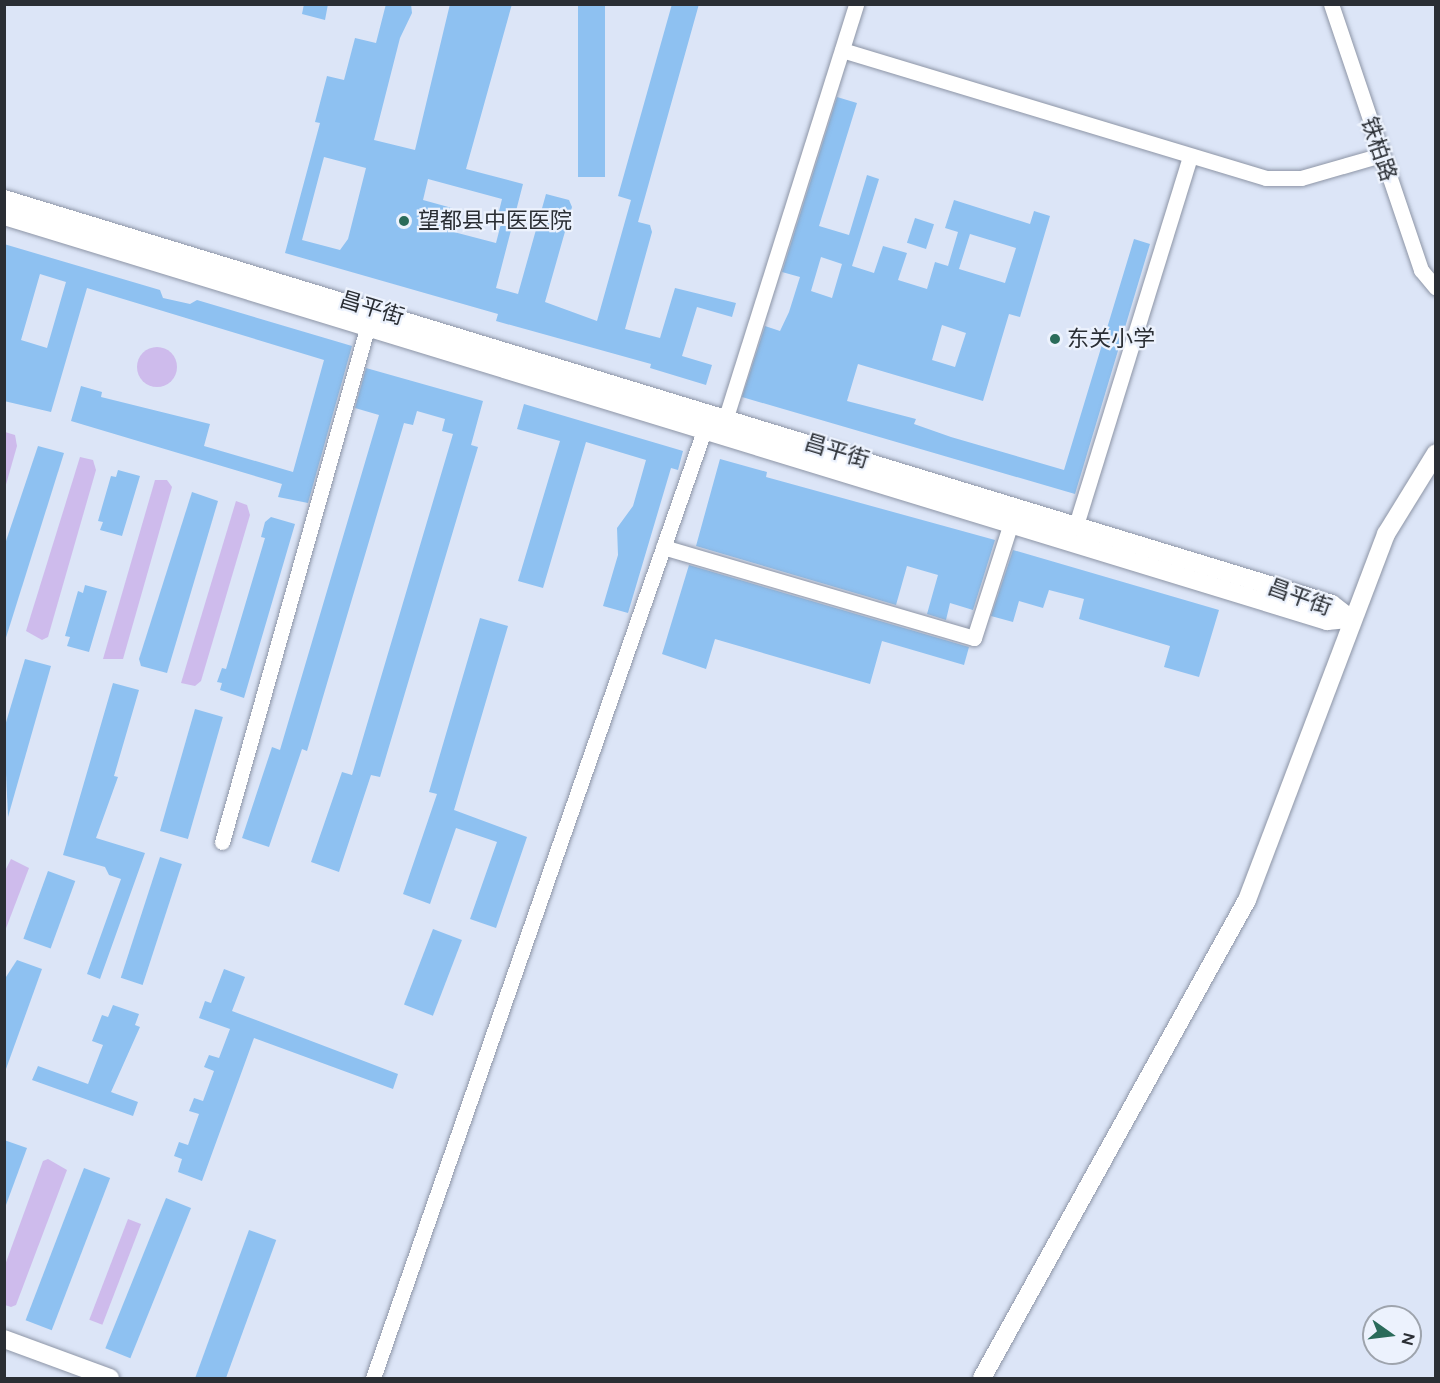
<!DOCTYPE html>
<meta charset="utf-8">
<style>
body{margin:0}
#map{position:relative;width:1440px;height:1383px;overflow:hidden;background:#dce5f7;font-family:Figtree,"Noto Sans SC",sans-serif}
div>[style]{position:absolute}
.green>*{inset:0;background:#cebbec;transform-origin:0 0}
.round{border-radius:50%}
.building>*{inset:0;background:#8ec1f1;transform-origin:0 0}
.roads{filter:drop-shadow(0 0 2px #8d95a6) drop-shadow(0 0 2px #8d95a6)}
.minor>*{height:15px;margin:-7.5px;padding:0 7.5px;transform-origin:7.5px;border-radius:7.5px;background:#fff}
.tertiary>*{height:18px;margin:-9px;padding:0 9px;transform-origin:9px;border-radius:9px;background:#fff}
.dots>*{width:16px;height:16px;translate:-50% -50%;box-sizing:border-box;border:3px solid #ecf2fd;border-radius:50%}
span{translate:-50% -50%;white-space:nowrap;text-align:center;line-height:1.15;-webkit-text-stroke:4.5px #ecf2fd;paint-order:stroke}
.street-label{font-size:22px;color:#2a2e34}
.poi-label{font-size:22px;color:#2a2e34}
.left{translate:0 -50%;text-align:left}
.frame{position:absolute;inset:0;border:6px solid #2a2e34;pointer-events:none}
.north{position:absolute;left:1362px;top:1305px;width:60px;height:60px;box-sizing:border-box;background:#ecf2fd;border:2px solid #9ea4ad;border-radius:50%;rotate:104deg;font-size:16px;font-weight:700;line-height:24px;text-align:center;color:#2a2e34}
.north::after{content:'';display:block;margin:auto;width:21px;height:27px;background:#2a6b5a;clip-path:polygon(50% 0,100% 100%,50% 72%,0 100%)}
</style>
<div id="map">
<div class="green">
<div class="round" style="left:137px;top:347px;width:40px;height:40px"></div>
<div style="clip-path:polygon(5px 432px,15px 435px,17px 446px,5px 488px)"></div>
<div style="clip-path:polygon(80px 457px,93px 460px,96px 470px,48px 637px,42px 640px,26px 631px)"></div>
<div style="clip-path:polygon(155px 480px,167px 480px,172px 487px,123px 659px,103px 659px)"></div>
<div style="clip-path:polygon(236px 501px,247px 505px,250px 515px,201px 681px,195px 686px,181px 683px)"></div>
<div style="clip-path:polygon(11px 859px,29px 868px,5px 931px,5px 871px)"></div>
<div style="clip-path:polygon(48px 1159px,67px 1170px,16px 1305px,11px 1307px,5px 1305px,5px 1265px,43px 1161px)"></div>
<div style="left:128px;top:1219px;width:14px;height:108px;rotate:21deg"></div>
</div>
<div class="building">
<div style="clip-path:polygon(304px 4px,328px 4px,325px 20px,302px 14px)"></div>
<div style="clip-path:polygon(evenodd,386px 4px,411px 4px,412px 13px,400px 38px,374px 140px,415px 150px,450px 4px,512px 4px,466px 169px,523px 184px,496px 288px,518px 294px,546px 194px,569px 200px,572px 207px,545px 302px,597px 321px,631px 200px,618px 196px,672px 4px,699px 4px,638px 222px,650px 225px,652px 232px,625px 329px,660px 338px,675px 288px,736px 303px,732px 317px,697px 307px,682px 356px,712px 365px,706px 385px,650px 368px,651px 364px,496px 321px,498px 314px,285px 253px,320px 123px,315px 122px,327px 76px,344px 80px,355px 38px,376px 43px,386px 4px,324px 157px,366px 168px,348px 239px,340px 250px,302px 240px,324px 157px,386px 4px,428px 179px,502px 199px,498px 215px,503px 216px,496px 243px,450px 231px,452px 208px,423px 200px,428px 179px)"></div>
<div style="left:578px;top:4px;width:27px;height:173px"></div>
<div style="clip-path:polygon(evenodd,837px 97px,857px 103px,819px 226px,849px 235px,867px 175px,879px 179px,852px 266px,874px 273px,883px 246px,907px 253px,898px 280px,927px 289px,935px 262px,948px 266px,958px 232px,945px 228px,954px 200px,1030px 224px,1034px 211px,1050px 216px,1020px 317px,1009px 314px,983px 401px,858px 364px,847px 401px,916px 419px,914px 424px,951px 437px,1064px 470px,1134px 239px,1150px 244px,1075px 494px,742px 397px,765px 326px,780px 331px,789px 312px,800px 277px,782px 272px,837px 97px,970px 234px,1016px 248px,1005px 283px,959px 269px,970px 234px,837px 97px,821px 257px,842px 264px,832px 298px,811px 291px,821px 257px,837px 97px,942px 325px,966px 333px,955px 367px,932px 360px,942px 325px)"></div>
<div style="left:915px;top:218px;width:20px;height:26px;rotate:18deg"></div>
<div style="clip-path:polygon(evenodd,4px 244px,160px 290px,163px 298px,190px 304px,197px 300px,352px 346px,308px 503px,278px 497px,282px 484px,71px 421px,81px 386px,102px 392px,101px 397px,210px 424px,204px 446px,293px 472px,324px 360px,87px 288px,51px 412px,4px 401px,4px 244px,40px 274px,66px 282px,47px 348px,21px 340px,40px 274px)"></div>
<div style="clip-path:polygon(366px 368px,483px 401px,471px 445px,478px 447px,380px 777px,371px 775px,339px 872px,311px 862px,342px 772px,352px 775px,453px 434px,442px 431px,445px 419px,417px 411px,413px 425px,404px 423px,307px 751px,302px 749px,269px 847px,242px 838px,272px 747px,280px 750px,379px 415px,355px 408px)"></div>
<div style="clip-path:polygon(524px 404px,683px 451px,678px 470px,671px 468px,628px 613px,603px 606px,618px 555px,617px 528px,633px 506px,646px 460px,586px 442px,543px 588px,518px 581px,560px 441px,517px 429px)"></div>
<div style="clip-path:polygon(38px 446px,64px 453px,4px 644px,4px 547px)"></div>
<div style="clip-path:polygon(720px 459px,767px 472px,766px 477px,995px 540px,973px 610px,950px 603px,946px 620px,927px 614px,938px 575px,907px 566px,896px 605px,696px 546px)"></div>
<div style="clip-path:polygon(118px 470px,140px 476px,122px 536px,100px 530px,103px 522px,98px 521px,111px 476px,116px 477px)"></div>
<div style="clip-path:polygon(192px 492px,218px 501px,167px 673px,141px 666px,139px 659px)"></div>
<div style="clip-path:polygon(271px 517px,295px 524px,244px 698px,220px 690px,222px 683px,217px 682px,222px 668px,226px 669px,265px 538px,261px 537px,265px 522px)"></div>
<div style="clip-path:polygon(1013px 550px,1219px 610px,1199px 677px,1164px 667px,1170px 646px,1079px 619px,1084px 599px,1049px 590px,1043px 608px,1019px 601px,1013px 622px,991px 616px)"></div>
<div style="clip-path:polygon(689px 565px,969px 647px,964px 665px,882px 641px,870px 684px,715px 639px,706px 669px,662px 654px)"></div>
<div style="clip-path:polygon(85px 585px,107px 591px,89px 652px,67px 646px,70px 637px,65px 636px,78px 591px,83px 593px)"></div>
<div style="clip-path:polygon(480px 618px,508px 626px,454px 810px,527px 837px,496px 928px,470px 919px,497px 842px,456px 828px,430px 904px,403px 894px,437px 794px,429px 792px)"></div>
<div style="clip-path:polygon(25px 659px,51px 666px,8px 817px,4px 729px)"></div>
<div style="clip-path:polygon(113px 683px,139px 690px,114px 776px,118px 777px,96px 838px,145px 853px,100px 979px,87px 974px,121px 879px,109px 875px,105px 867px,63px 855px)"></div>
<div style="left:195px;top:709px;width:29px;height:127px;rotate:16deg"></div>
<div style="left:160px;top:857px;width:23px;height:127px;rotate:18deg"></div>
<div style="left:48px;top:871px;width:29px;height:72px;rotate:20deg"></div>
<div style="left:433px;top:929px;width:31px;height:81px;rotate:21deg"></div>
<div style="clip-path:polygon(17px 960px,42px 969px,6px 1069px,4px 980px)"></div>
<div style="clip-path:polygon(224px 969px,245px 977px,232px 1011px,398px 1074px,393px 1089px,254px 1038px,202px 1181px,178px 1172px,182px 1159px,174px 1156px,179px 1142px,188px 1145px,199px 1114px,189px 1111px,194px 1098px,203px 1101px,214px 1071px,204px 1067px,209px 1055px,219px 1058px,230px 1029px,199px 1018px,205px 1001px,211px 1003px)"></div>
<div style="clip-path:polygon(113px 1005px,139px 1014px,135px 1025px,140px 1027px,111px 1092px,138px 1102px,133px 1116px,32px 1080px,38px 1066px,88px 1084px,103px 1045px,92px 1041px,102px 1015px,108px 1017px)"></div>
<div style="clip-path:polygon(4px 1140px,27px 1148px,6px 1205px,4px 1205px)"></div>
<div style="left:84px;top:1168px;width:28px;height:163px;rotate:21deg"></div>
<div style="left:166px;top:1198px;width:27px;height:162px;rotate:22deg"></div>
<div style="left:249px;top:1230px;width:29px;height:158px;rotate:20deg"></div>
</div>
<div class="roads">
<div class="minor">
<div style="left:1331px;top:4px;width:281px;rotate:71.3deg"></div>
<div style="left:1421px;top:270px;width:23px;rotate:50deg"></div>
<div style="left:842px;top:50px;width:443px;rotate:16.8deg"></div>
<div style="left:1266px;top:178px;width:35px"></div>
<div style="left:1301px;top:178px;width:83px;rotate:-16deg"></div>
<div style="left:726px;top:417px;width:433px;rotate:-72.5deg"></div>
<div style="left:1076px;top:525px;width:385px;rotate:-72.8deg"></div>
<div style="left:663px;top:547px;width:324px;rotate:16.3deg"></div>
<div style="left:974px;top:638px;width:121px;rotate:-72.2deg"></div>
<div style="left:222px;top:842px;width:537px;rotate:-74.23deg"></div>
<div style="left:373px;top:1378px;width:1006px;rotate:-70.74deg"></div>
</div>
<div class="tertiary">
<div style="left:4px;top:199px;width:1388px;rotate:16.96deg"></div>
<div style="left:1332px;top:604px;width:24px;rotate:38deg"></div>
<div style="left:4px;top:216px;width:1384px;rotate:17.02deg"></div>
<div style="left:1327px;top:621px;width:24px;rotate:-5deg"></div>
<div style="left:4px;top:1339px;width:113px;rotate:20.2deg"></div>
<div style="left:982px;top:1378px;width:547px;rotate:-61deg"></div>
<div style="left:1247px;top:900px;width:392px;rotate:-69.2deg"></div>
<div style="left:1386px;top:534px;width:95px;rotate:-58.3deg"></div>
</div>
</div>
<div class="dots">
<div style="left:404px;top:221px;background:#2a6b5a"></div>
<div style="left:1055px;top:339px;background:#2a6b5a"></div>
</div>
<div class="street-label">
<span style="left:1379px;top:149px;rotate:71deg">铁柏路</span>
<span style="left:372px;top:308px;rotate:17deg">昌平街</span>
<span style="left:837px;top:451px;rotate:17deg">昌平街</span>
<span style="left:1300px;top:597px;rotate:20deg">昌平街</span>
</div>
<div class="poi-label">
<span class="left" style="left:418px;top:221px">望都县中医医院</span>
<span class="left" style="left:1067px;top:339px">东关小学</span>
</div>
<div class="frame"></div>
<div class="north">N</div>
</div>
